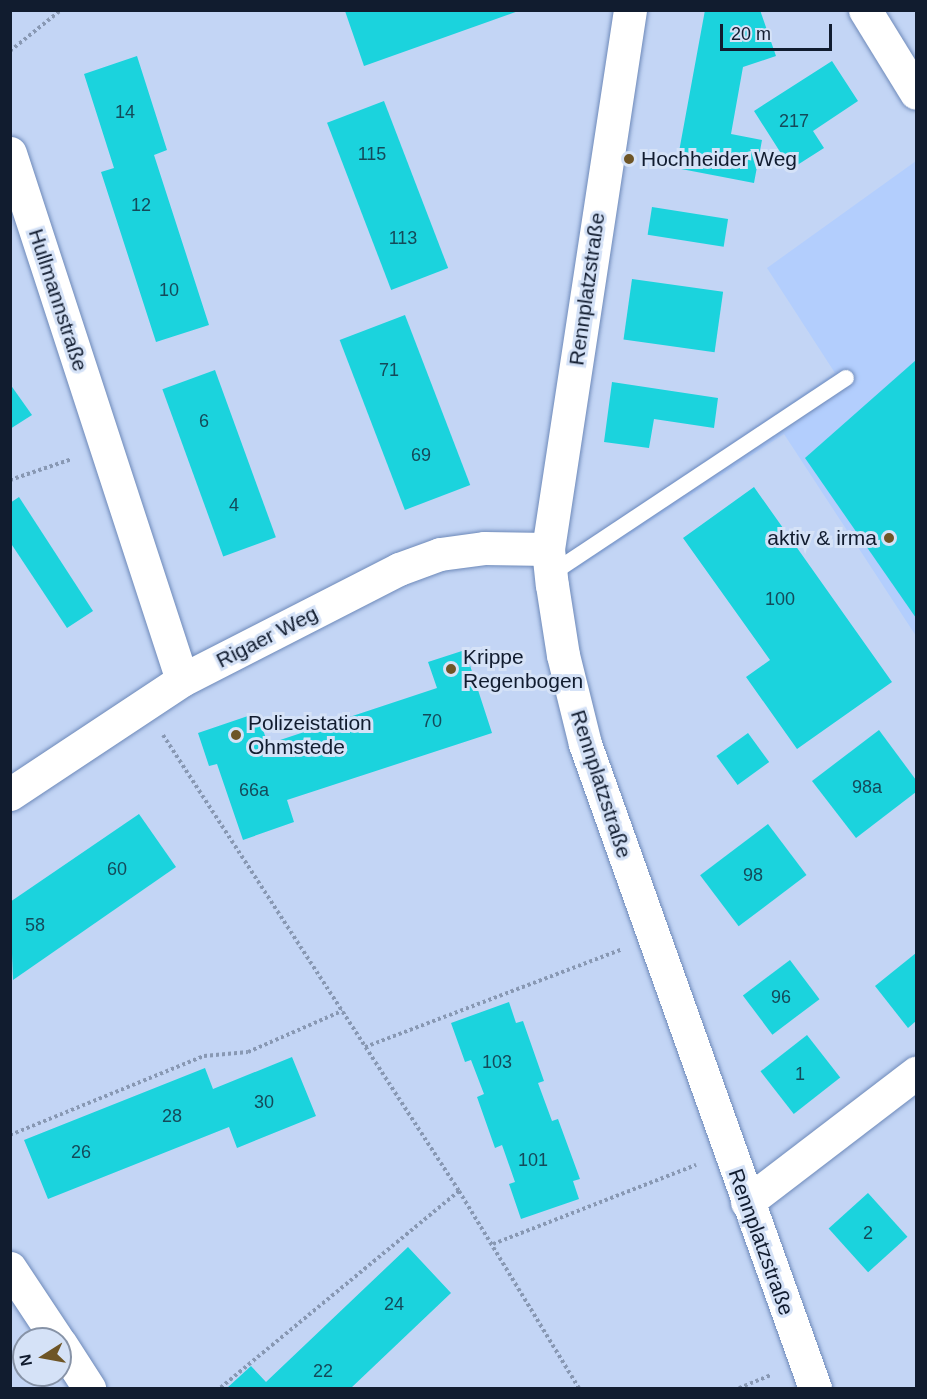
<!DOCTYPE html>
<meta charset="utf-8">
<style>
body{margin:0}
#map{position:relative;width:927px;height:1399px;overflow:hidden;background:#c3d5f5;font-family:Helvetica,sans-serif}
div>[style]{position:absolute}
.built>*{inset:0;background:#b3cefd}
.building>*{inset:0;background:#1bd3dd;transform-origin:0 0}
.path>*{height:4px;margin-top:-2px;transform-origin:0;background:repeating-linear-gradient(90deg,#8898b3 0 3px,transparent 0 6px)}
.roads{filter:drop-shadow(0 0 2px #6d89b9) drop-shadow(0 0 2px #6d89b9)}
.lane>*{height:16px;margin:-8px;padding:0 8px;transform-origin:8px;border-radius:8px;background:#fff}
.street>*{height:33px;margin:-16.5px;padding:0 16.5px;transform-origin:16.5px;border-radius:16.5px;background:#fff}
.dots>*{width:16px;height:16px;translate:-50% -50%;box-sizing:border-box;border:3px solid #d5e2f7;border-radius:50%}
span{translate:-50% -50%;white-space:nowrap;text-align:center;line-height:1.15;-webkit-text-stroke:6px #d5e2f7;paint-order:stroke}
.number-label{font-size:18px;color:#144a5a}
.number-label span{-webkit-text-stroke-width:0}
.poi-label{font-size:21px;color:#111c2f}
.left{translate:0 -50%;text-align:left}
.right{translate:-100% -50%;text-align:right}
.street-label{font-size:21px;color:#111c2f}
.frame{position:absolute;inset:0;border:12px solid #111c2f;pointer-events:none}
.north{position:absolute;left:12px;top:1327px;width:60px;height:60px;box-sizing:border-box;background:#d5e2f7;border:2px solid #8793a7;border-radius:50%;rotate:259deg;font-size:16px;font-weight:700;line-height:24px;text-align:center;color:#111c2f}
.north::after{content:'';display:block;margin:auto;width:21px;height:27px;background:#6e5526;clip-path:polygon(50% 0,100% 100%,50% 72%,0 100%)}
.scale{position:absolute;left:720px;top:24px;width:112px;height:27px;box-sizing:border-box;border:3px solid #111c2f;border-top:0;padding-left:8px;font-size:18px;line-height:21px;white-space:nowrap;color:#111c2f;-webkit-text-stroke:4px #d5e2f7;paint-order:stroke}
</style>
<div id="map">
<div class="built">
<div style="clip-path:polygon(916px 161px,916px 636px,784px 434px,552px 585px,548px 549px,568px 552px,835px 373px,767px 268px)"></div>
</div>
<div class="building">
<div style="clip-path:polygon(521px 10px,364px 66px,345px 11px,347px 10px)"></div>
<div style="clip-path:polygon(705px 10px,760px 10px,776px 56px,743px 67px,731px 134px,762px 140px,754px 183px,676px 168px)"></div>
<div style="clip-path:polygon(137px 56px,167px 150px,154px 155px,209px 325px,156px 342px,101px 172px,114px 168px,84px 74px)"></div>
<div style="clip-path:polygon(832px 61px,858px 101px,813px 131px,824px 148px,791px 169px,754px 111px)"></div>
<div style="left:384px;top:101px;width:179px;height:61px;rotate:69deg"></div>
<div style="left:652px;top:207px;width:77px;height:28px;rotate:9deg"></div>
<div style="left:632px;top:279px;width:92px;height:61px;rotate:8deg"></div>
<div style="left:405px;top:315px;width:182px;height:70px;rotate:69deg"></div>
<div style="clip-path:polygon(916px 360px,916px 618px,805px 458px)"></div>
<div style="left:215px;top:370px;width:178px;height:56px;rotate:70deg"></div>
<div style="clip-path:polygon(612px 382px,718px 398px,714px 428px,654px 419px,649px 448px,604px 442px)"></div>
<div style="clip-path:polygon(10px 384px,32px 415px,10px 429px)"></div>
<div style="clip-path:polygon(754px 487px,892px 682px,797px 749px,746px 677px,770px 660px,683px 538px)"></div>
<div style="clip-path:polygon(19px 497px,93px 611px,67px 628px,10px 542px,10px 503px)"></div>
<div style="clip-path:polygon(465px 650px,492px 733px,287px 800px,294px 822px,243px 840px,217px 764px,209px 766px,198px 733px,257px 713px,268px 744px,437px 688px,428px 662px)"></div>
<div style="clip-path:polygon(879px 730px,916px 780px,916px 792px,856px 838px,812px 781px)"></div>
<div style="left:748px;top:733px;width:36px;height:39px;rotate:54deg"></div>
<div style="clip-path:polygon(139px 814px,176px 867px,13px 980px,10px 902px)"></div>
<div style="left:768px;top:824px;width:64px;height:85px;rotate:53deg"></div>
<div style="clip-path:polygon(916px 953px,916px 1021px,908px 1028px,875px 986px)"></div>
<div style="left:790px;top:960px;width:49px;height:59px;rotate:53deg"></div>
<div style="clip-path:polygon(509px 1002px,516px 1023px,523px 1021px,544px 1081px,538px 1083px,552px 1121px,558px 1119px,580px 1179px,573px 1181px,579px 1199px,521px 1219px,509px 1184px,515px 1182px,502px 1145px,495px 1148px,477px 1097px,484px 1094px,471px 1060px,465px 1062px,451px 1023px)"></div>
<div style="left:807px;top:1035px;width:54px;height:59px;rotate:52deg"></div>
<div style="clip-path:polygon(292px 1057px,316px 1116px,237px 1148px,229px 1127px,48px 1199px,24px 1140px,205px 1068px,213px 1089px)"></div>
<div style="left:868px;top:1193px;width:59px;height:53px;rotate:48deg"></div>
<div style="clip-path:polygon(408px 1247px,451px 1293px,351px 1388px,227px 1388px,251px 1366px,266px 1382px)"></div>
</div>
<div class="path">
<div style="left:10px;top:51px;width:65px;rotate:-38.8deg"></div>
<div style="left:10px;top:480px;width:65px;rotate:-18.7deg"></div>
<div style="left:163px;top:735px;width:544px;rotate:57.01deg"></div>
<div style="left:459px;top:1191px;width:310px;rotate:140.5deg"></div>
<div style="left:365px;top:1047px;width:274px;rotate:-20.8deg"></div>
<div style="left:10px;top:1135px;width:209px;rotate:-22.2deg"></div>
<div style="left:204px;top:1056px;width:44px;rotate:-5.2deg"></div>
<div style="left:248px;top:1052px;width:103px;rotate:-23.6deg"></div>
<div style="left:459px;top:1191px;width:231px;rotate:58.7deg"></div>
<div style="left:493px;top:1244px;width:218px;rotate:-21.3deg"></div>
<div style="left:739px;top:1388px;width:35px;rotate:-22deg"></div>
</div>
<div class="roads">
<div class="lane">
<div style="left:551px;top:574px;width:354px;rotate:-33.6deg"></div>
</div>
<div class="street">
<div style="left:630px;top:10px;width:545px;rotate:98.65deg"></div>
<div style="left:548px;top:549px;width:36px;rotate:84deg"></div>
<div style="left:552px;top:585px;width:71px;rotate:81.1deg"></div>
<div style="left:563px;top:655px;width:92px;rotate:76.1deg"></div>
<div style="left:585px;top:744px;width:684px;rotate:70.35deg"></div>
<div style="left:865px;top:10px;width:97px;rotate:58.4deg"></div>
<div style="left:10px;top:153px;width:554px;rotate:71.92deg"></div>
<div style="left:10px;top:794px;width:206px;rotate:-33.5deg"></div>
<div style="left:182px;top:680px;width:244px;rotate:-27.1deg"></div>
<div style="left:399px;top:569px;width:44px;rotate:-20.1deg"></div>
<div style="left:440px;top:554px;width:44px;rotate:-7.8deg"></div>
<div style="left:484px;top:548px;width:64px;rotate:0.9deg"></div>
<div style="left:747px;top:1202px;width:213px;rotate:-37.4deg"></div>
<div style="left:10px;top:1268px;width:85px;rotate:56.5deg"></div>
<div style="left:60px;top:1343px;width:54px;rotate:57.2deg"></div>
</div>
</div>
<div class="dots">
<div style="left:629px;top:159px;background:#6e5526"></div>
<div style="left:889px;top:538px;background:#6e5526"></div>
<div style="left:451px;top:669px;background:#6e5526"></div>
<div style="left:236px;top:735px;background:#6e5526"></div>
</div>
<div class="number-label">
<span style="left:125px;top:112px">14</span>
<span style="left:794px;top:121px">217</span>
<span style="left:372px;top:154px">115</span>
<span style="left:141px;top:205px">12</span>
<span style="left:403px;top:238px">113</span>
<span style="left:169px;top:290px">10</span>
<span style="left:389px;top:370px">71</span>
<span style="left:204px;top:421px">6</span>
<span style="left:421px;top:455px">69</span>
<span style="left:234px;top:505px">4</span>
<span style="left:780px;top:599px">100</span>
<span style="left:432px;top:721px">70</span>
<span style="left:867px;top:787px">98a</span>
<span style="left:254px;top:790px">66a</span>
<span style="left:117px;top:869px">60</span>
<span style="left:753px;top:875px">98</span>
<span style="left:35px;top:925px">58</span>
<span style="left:781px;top:997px">96</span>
<span style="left:497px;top:1062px">103</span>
<span style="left:800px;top:1074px">1</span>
<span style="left:264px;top:1102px">30</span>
<span style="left:172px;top:1116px">28</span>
<span style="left:81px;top:1152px">26</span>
<span style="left:533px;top:1160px">101</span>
<span style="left:868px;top:1233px">2</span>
<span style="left:394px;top:1304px">24</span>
<span style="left:323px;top:1371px">22</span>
</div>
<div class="poi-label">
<span class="left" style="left:641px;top:159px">Hochheider Weg</span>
<span class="right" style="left:877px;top:538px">aktiv &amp; irma</span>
<span class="left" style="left:463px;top:669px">Krippe<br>Regenbogen</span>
<span class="left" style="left:248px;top:735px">Polizeistation<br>Ohmstede</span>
</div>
<div class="street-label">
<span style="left:587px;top:289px;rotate:-82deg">Rennplatzstraße</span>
<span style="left:58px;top:300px;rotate:72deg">Hullmannstraße</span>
<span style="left:267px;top:637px;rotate:-27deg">Rigaer Weg</span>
<span style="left:601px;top:784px;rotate:72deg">Rennplatzstraße</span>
<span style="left:761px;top:1242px;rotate:70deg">Rennplatzstraße</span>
</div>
<div class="frame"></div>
<div class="north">N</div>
<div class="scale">20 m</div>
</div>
